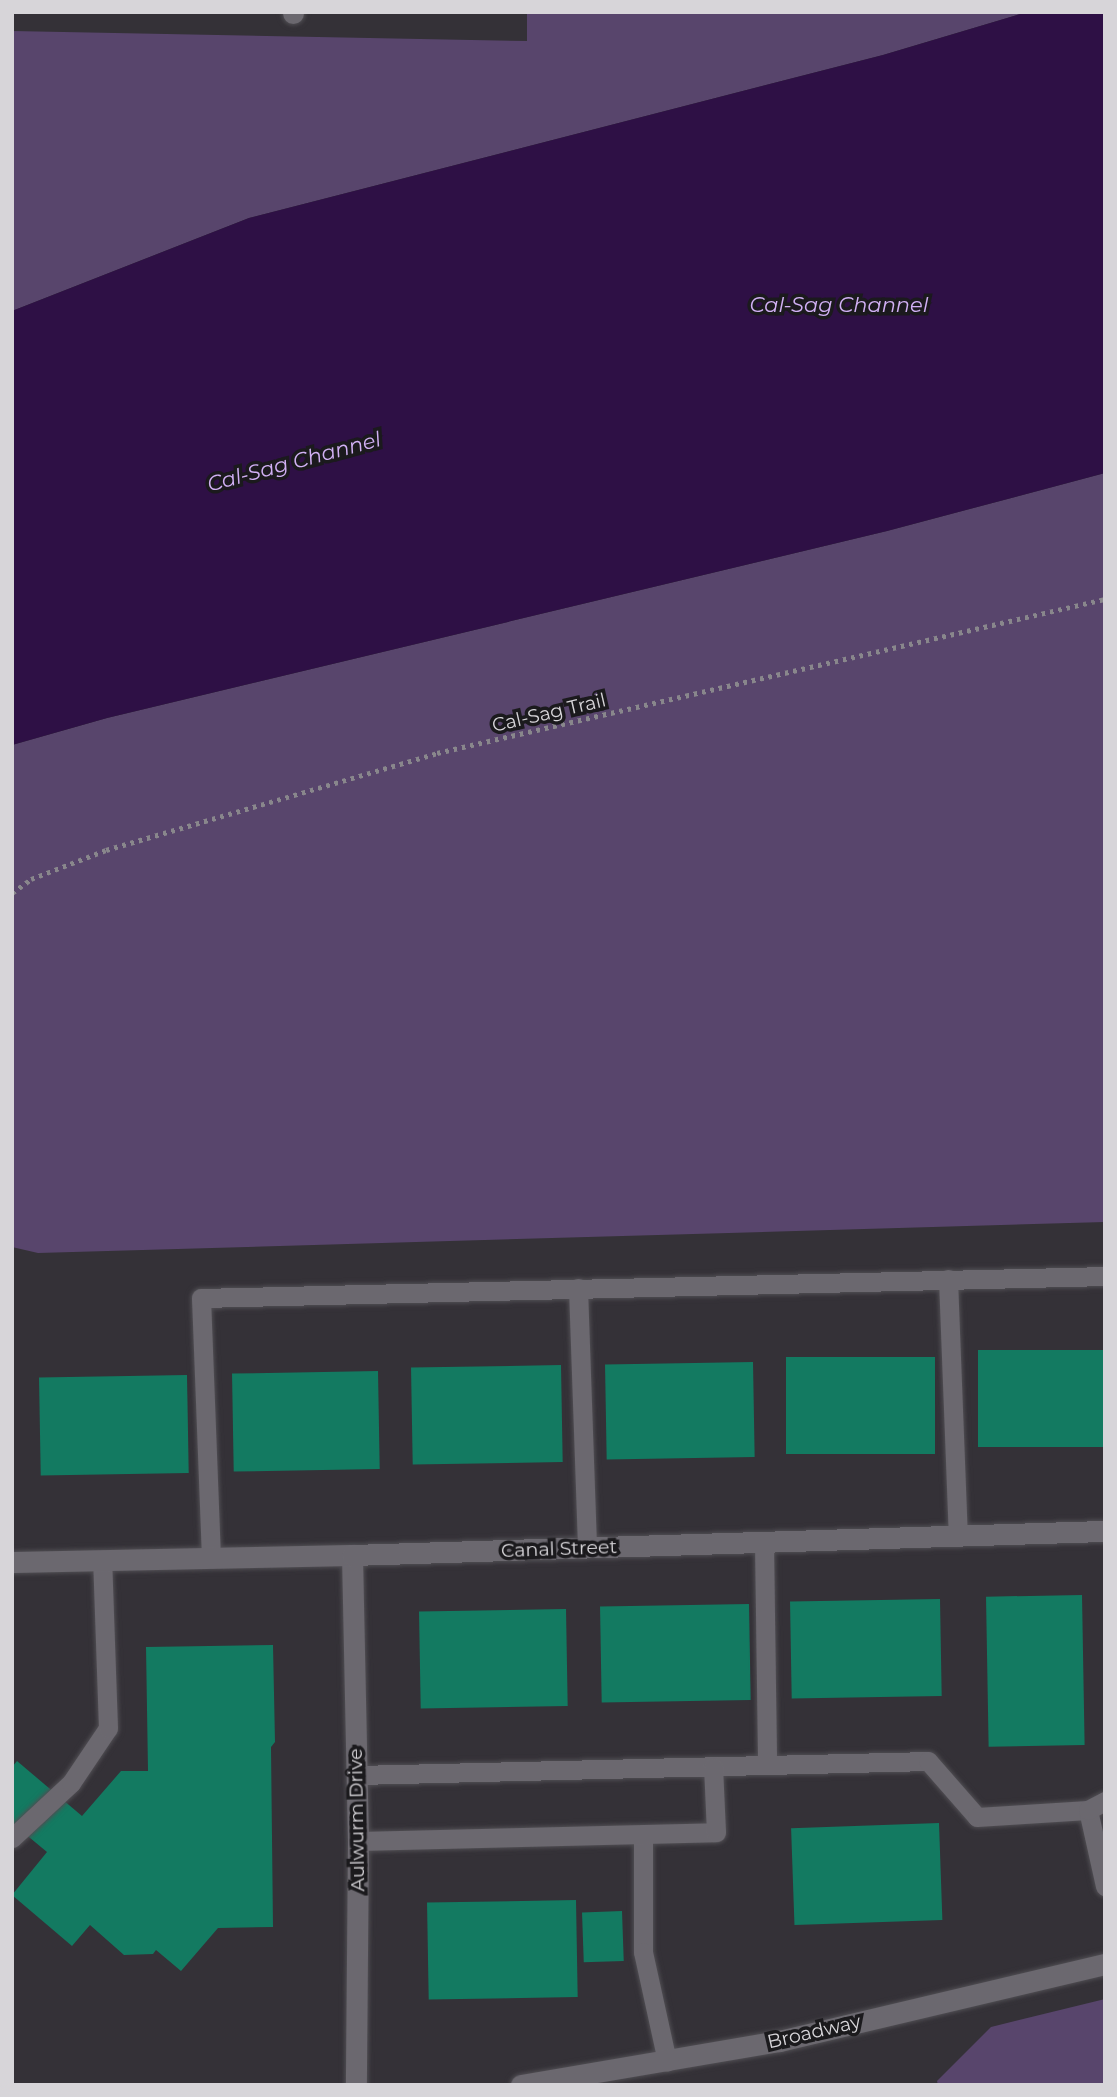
<!DOCTYPE html>
<style>
body{margin:0}
#map{position:relative;width:1117px;height:2097px;overflow:hidden;background:#343137;font-family:Montserrat,sans-serif}
div>[style]{position:absolute}
.green>*{inset:0;background:#58456c}
.water>*{inset:0;background:#2e1045}
.building>*{inset:0;background:#137a61;transform-origin:0 0}
.path>*{height:4.5px;margin-top:-2.25px;transform-origin:0;background:repeating-linear-gradient(90deg,#89878c 0 3.5px,transparent 0 8.5px)}
.roads{filter:drop-shadow(0 0 2px #504e53) drop-shadow(0 0 2px #504e53)}
.service>*{height:19px;margin:-9.5px;padding:0 9.5px;transform-origin:9.5px;border-radius:9.5px;background:#6b686f}
.minor>*{height:21px;margin:-10.5px;padding:0 10.5px;transform-origin:10.5px;border-radius:10.5px;background:#6b686f}
.tertiary>*{height:21px;margin:-10.5px;padding:0 10.5px;transform-origin:10.5px;border-radius:10.5px;background:#6b686f}
span{translate:-50% -50%;white-space:nowrap;text-align:center;line-height:1.15;-webkit-text-stroke:7px #1b1a1d;paint-order:stroke}
.street-label{font-size:19px;color:#d7d5d9}
.water-label{font-size:21px;color:#d1b0f4;font-style:italic}
.frame{position:absolute;inset:0;border:14px solid #d7d5d9;pointer-events:none}
</style>
<div id="map">
<div class="green">
<div style="clip-path:polygon(527px 12px,1027px 12px,883px 55px,249px 218px,12px 311px,12px 31px,527px 41px)"></div>
<div style="clip-path:polygon(1105px 473px,1105px 1222px,38px 1253px,12px 1247px,12px 745px,107px 718px,887px 531px)"></div>
<div style="clip-path:polygon(1105px 1999px,1105px 2085px,938px 2085px,937px 2081px,991px 2027px)"></div>
</div>
<div class="water">
<div style="clip-path:polygon(1027px 12px,1105px 12px,1105px 473px,887px 531px,107px 718px,12px 745px,12px 311px,249px 218px,883px 55px)"></div>
</div>
<div class="building">
<div style="left:1105px;top:1350px;width:97px;height:127px;rotate:90deg"></div>
<div style="left:786px;top:1357px;width:149px;height:97px"></div>
<div style="left:753px;top:1362px;width:95px;height:148px;rotate:89deg"></div>
<div style="left:561px;top:1365px;width:97px;height:150px;rotate:89deg"></div>
<div style="left:378px;top:1371px;width:98px;height:146px;rotate:89deg"></div>
<div style="left:187px;top:1375px;width:98px;height:148px;rotate:89deg"></div>
<div style="left:1082px;top:1595px;width:150px;height:96px;rotate:89deg"></div>
<div style="left:940px;top:1599px;width:97px;height:150px;rotate:89deg"></div>
<div style="left:749px;top:1604px;width:96px;height:149px;rotate:89deg"></div>
<div style="left:566px;top:1609px;width:97px;height:147px;rotate:89deg"></div>
<div style="clip-path:polygon(273px 1645px,275px 1742px,271px 1747px,273px 1927px,218px 1928px,181px 1971px,156px 1950px,153px 1954px,124px 1955px,90px 1925px,72px 1946px,12px 1895px,47px 1852px,12px 1823px,12px 1767px,17px 1761px,82px 1816px,121px 1771px,148px 1771px,146px 1647px)"></div>
<div style="left:939px;top:1823px;width:97px;height:148px;rotate:88deg"></div>
<div style="left:576px;top:1900px;width:97px;height:149px;rotate:89deg"></div>
<div style="left:622px;top:1911px;width:50px;height:40px;rotate:88deg"></div>
</div>
<div class="path">
<div style="left:12px;top:893px;width:24px;rotate:-36deg"></div>
<div style="left:31px;top:879px;width:80px;rotate:-21.1deg"></div>
<div style="left:106px;top:850px;width:345px;rotate:-16.3deg"></div>
<div style="left:437px;top:753px;width:686px;rotate:-12.98deg"></div>
</div>
<div class="roads">
<div class="service">
<div style="left:948px;top:1279px;width:257px;rotate:87.8deg"></div>
<div style="left:578px;top:1288px;width:260px;rotate:88deg"></div>
<div style="left:764px;top:1542px;width:223px;rotate:89.2deg"></div>
<div style="left:211px;top:1558px;width:260px;rotate:-92.2deg"></div>
<div style="left:201px;top:1298px;width:904px;rotate:-1.39deg"></div>
<div style="left:357px;top:1775px;width:571px;rotate:-1.4deg"></div>
<div style="left:928px;top:1761px;width:74px;rotate:48.8deg"></div>
<div style="left:977px;top:1817px;width:111px;rotate:-3.6deg"></div>
<div style="left:1088px;top:1810px;width:78px;rotate:77.4deg"></div>
<div style="left:1088px;top:1810px;width:19px;rotate:-28deg"></div>
<div style="left:643px;top:1834px;width:118px;rotate:90deg"></div>
<div style="left:643px;top:1952px;width:112px;rotate:77.6deg"></div>
<div style="left:12px;top:1838px;width:81px;rotate:-43deg"></div>
<div style="left:71px;top:1783px;width:66px;rotate:-56.1deg"></div>
<div style="left:108px;top:1728px;width:168px;rotate:-92deg"></div>
<div style="left:358px;top:1841px;width:358px;rotate:-1.4deg"></div>
<div style="left:716px;top:1832px;width:65px;rotate:-92.6deg"></div>
</div>
<div class="minor">
<div style="left:293px;top:12px;width:1px;rotate:90deg"></div>
<div style="left:352px;top:1555px;width:286px;rotate:88.8deg"></div>
<div style="left:358px;top:1841px;width:244px;rotate:90.5deg"></div>
<div style="left:12px;top:1562px;width:340px;rotate:-1.2deg"></div>
<div style="left:352px;top:1555px;width:753px;rotate:-1.83deg"></div>
</div>
<div class="tertiary">
<div style="left:521px;top:2085px;width:262px;rotate:-9.7deg"></div>
<div style="left:779px;top:2041px;width:335px;rotate:-13.3deg"></div>
</div>
</div>
<div class="street-label">
<span style="left:549px;top:713px;rotate:-13deg">Cal-Sag Trail</span>
<span style="left:559px;top:1549px;rotate:-2deg">Canal Street</span>
<span style="left:357px;top:1820px;rotate:-91deg">Aulwurm Drive</span>
<span style="left:814px;top:2032px;rotate:-13deg">Broadway</span>
</div>
<div class="water-label">
<span style="left:839px;top:305px">Cal-Sag Channel</span>
<span style="left:294px;top:462px;rotate:-15deg">Cal-Sag Channel</span>
</div>
<div class="frame"></div>
</div>
